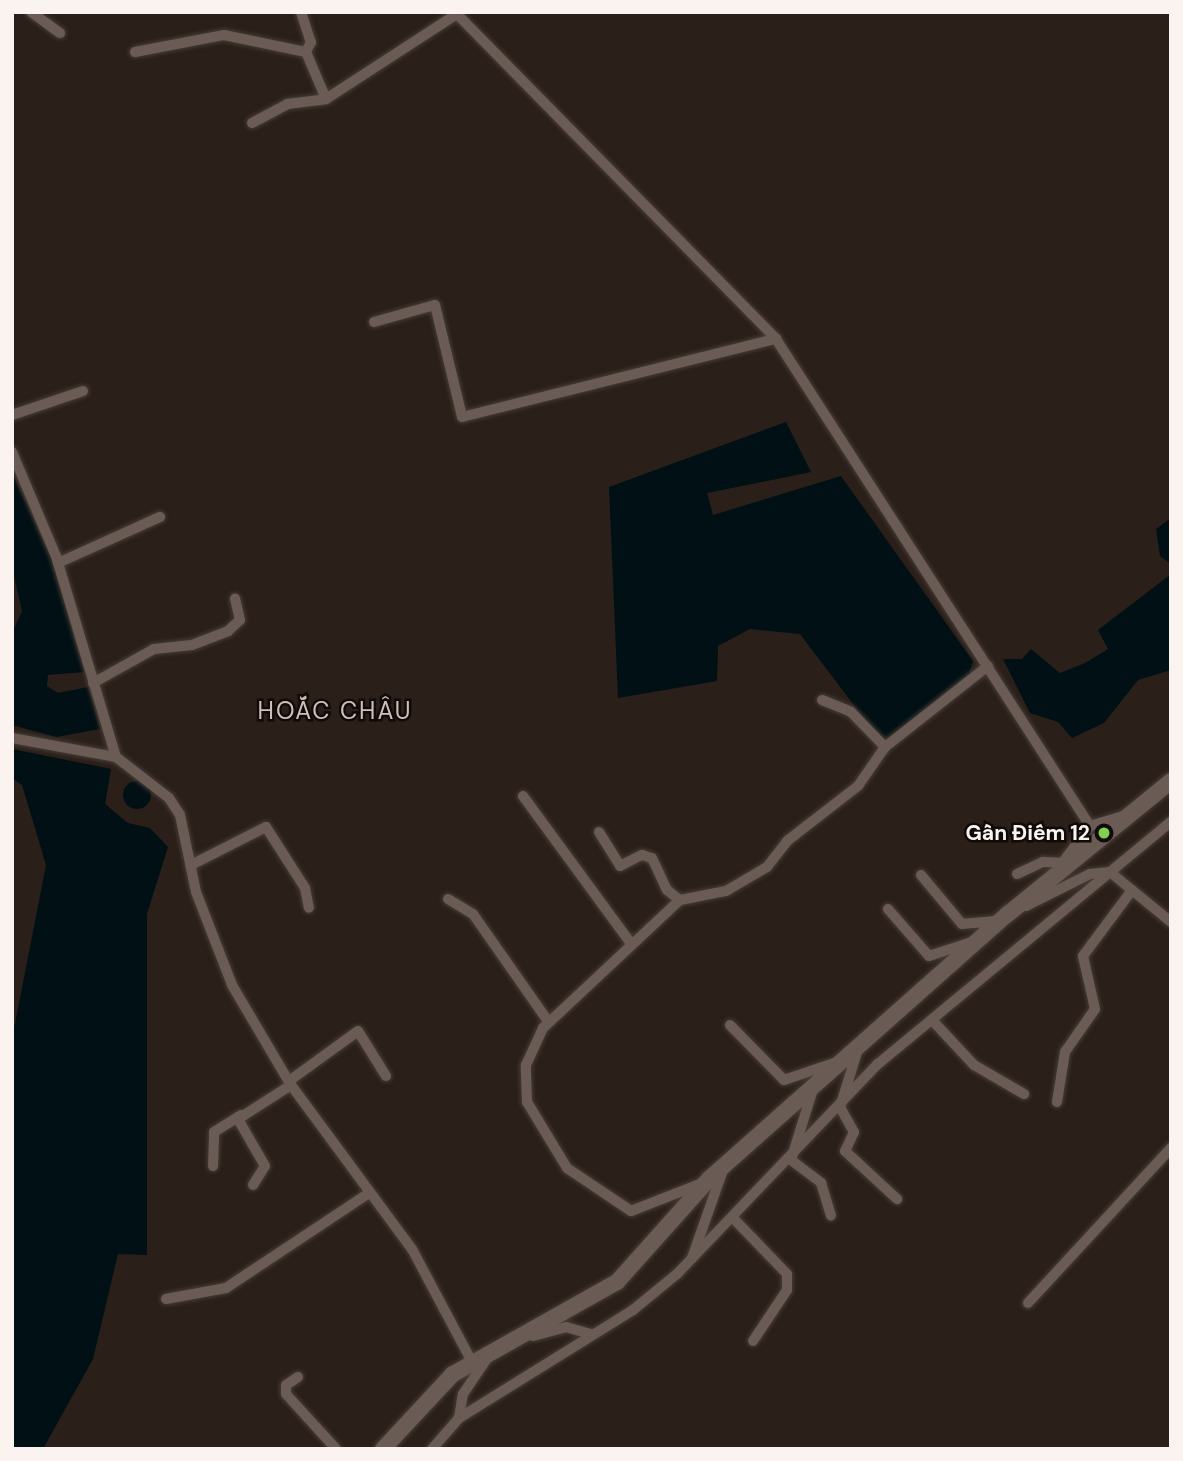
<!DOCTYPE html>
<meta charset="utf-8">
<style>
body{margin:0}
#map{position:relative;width:1183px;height:1461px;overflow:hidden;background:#2b1f19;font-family:"DM Sans",sans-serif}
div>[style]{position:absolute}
.water>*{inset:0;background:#001014}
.round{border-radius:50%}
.roads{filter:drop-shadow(0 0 2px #463c38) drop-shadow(0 0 2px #463c38)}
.street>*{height:10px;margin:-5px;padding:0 5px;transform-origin:5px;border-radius:5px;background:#6a5c54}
.secondary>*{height:16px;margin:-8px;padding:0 8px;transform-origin:8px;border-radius:8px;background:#6a5c54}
.dots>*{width:19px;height:19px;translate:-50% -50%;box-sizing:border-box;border:4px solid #100b08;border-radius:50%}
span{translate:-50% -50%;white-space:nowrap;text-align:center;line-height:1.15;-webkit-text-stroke:5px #100b08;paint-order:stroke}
.poi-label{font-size:21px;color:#fbf3ef;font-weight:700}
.right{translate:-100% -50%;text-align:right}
.quarter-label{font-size:24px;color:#d1c0b8;letter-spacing:2px}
.frame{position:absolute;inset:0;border:14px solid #fbf3ef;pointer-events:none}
</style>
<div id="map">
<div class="water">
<div style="clip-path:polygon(786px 422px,811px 472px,707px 493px,713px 515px,841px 476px,973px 661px,969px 674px,890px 743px,881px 741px,800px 634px,750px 629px,718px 646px,717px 681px,618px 698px,609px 487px)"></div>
<div style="clip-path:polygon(12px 473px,52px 560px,84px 672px,48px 675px,47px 686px,58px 693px,88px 687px,100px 729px,56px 737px,12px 725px,12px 633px,22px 611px,12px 567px)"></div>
<div style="clip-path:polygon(1171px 518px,1171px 564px,1160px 556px,1156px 529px)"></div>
<div style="clip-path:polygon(1171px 574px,1171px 670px,1138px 680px,1104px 723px,1072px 738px,1058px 722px,1030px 713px,1003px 659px,1022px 659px,1031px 649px,1060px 673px,1085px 663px,1108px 649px,1098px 630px)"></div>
<div style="clip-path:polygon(12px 749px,111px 769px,105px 804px,128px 823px,150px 828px,168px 847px,147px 914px,147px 1255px,118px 1254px,93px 1359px,43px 1449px,12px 1449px,12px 1039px,46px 865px,22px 785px,12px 778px)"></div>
<div class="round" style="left:123px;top:781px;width:28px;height:28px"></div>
</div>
<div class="roads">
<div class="street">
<div style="left:31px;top:12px;width:36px;rotate:36deg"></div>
<div style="left:301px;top:12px;width:32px;rotate:72deg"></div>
<div style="left:311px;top:42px;width:11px;rotate:117deg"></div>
<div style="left:455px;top:12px;width:458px;rotate:45.5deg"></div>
<div style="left:776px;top:339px;width:579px;rotate:57.19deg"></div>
<div style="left:135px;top:52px;width:91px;rotate:-10.8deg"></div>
<div style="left:224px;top:35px;width:84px;rotate:11.7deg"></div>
<div style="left:306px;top:52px;width:51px;rotate:66.9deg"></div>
<div style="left:326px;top:99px;width:156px;rotate:-33deg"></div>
<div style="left:252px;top:123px;width:40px;rotate:-28deg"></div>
<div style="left:287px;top:104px;width:39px;rotate:-7deg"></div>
<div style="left:374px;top:322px;width:63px;rotate:-15.6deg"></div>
<div style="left:435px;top:305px;width:115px;rotate:76.4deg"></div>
<div style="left:462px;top:417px;width:324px;rotate:-14deg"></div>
<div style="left:12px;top:415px;width:75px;rotate:-18.7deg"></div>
<div style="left:12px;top:452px;width:113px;rotate:67.1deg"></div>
<div style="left:56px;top:556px;width:210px;rotate:73.4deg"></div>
<div style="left:58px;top:563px;width:112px;rotate:-24.3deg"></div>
<div style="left:93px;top:683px;width:70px;rotate:-29.1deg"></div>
<div style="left:154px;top:649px;width:38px;rotate:-6deg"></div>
<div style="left:192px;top:645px;width:39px;rotate:-21deg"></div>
<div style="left:228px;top:631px;width:16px;rotate:-43deg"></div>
<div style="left:240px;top:620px;width:22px;rotate:-103deg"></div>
<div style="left:822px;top:700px;width:31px;rotate:22deg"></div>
<div style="left:851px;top:712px;width:49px;rotate:45.8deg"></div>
<div style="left:12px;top:738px;width:106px;rotate:10.4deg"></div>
<div style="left:116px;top:757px;width:67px;rotate:37.7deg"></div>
<div style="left:169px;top:798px;width:20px;rotate:57deg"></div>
<div style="left:180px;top:815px;width:79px;rotate:78.3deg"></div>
<div style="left:196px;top:892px;width:100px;rotate:68.8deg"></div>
<div style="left:232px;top:985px;width:116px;rotate:59.5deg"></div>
<div style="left:291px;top:1085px;width:204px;rotate:53.6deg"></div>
<div style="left:412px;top:1249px;width:128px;rotate:62deg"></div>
<div style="left:523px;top:796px;width:181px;rotate:53.8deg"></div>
<div style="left:599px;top:832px;width:40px;rotate:58deg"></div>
<div style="left:620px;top:866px;width:25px;rotate:-27deg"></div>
<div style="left:642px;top:855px;width:10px;rotate:17deg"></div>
<div style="left:652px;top:858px;width:35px;rotate:65deg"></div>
<div style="left:667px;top:890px;width:16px;rotate:38deg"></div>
<div style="left:1063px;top:862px;width:45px;rotate:-53.1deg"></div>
<div style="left:1090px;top:826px;width:37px;rotate:-17deg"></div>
<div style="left:191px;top:865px;width:84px;rotate:-26.9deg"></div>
<div style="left:266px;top:827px;width:72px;rotate:57.4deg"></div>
<div style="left:305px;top:888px;width:20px;rotate:79deg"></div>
<div style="left:1017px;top:874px;width:29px;rotate:-25deg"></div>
<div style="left:1043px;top:862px;width:25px;rotate:2deg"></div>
<div style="left:921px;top:875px;width:64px;rotate:50.1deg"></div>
<div style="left:962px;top:924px;width:37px;rotate:-5deg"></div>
<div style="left:448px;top:899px;width:29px;rotate:31deg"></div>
<div style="left:473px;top:914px;width:131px;rotate:55deg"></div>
<div style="left:1026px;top:906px;width:72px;rotate:-26.6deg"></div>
<div style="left:1090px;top:874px;width:20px;rotate:-6deg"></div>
<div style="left:1110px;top:872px;width:79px;rotate:39.3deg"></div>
<div style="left:888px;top:909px;width:62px;rotate:48.9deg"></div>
<div style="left:929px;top:956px;width:45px;rotate:-18deg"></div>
<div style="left:932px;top:1020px;width:62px;rotate:47deg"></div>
<div style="left:974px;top:1065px;width:58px;rotate:30.1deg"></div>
<div style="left:730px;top:1025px;width:77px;rotate:45.5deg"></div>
<div style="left:784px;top:1080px;width:53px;rotate:-18.8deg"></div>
<div style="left:858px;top:1049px;width:61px;rotate:107.2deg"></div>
<div style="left:840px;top:1107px;width:29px;rotate:61deg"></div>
<div style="left:854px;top:1132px;width:21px;rotate:115deg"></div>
<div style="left:845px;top:1151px;width:71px;rotate:42.7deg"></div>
<div style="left:289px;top:1081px;width:85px;rotate:-35.9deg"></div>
<div style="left:358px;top:1031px;width:53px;rotate:58.1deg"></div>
<div style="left:813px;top:1089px;width:74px;rotate:107.2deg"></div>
<div style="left:791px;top:1160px;width:38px;rotate:37deg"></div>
<div style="left:821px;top:1183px;width:34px;rotate:73deg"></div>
<div style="left:1057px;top:1102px;width:51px;rotate:-80.9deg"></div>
<div style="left:1065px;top:1052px;width:52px;rotate:-55.1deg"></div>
<div style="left:1095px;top:1009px;width:54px;rotate:-102.8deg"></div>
<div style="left:1083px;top:956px;width:82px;rotate:-53.4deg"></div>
<div style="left:213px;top:1166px;width:34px;rotate:-88deg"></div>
<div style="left:214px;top:1132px;width:32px;rotate:-32deg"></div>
<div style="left:700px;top:1184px;width:74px;rotate:158.6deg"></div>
<div style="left:631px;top:1211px;width:77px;rotate:-146.1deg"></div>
<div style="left:567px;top:1168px;width:77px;rotate:-121.2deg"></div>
<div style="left:527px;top:1102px;width:37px;rotate:-92deg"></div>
<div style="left:526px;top:1065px;width:41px;rotate:-65.3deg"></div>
<div style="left:543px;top:1028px;width:187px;rotate:-43.1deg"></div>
<div style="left:680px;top:900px;width:47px;rotate:-11.1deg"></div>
<div style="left:726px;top:891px;width:48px;rotate:-30.3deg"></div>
<div style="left:767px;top:867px;width:33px;rotate:-52deg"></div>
<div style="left:787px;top:841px;width:90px;rotate:-37.8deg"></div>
<div style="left:858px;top:786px;width:47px;rotate:-55.3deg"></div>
<div style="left:885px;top:747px;width:131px;rotate:-38.2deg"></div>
<div style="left:253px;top:1185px;width:22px;rotate:-58deg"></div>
<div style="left:265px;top:1166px;width:54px;rotate:-119.9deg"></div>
<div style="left:238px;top:1119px;width:63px;rotate:-32.7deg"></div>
<div style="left:733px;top:1218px;width:78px;rotate:46deg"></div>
<div style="left:787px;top:1274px;width:16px;rotate:90deg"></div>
<div style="left:787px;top:1290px;width:61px;rotate:123.7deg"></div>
<div style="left:692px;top:1258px;width:93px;rotate:-70.6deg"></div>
<div style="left:166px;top:1299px;width:61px;rotate:-10.4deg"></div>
<div style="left:226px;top:1288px;width:172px;rotate:-33.6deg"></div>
<div style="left:1028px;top:1303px;width:211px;rotate:-47.3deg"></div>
<div style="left:533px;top:1336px;width:34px;rotate:-15deg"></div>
<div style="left:566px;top:1327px;width:26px;rotate:16deg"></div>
<div style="left:298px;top:1377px;width:14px;rotate:146deg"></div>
<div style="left:286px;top:1385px;width:9px;rotate:90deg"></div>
<div style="left:286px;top:1394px;width:74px;rotate:47.7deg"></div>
<div style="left:459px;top:1418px;width:24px;rotate:-81deg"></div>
<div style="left:463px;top:1394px;width:45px;rotate:-56deg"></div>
<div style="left:432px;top:1449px;width:41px;rotate:-48.9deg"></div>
<div style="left:459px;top:1418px;width:205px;rotate:-31.8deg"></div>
<div style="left:633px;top:1310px;width:57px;rotate:-39.3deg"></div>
<div style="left:677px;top:1274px;width:291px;rotate:-46.3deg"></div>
<div style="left:878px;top:1064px;width:380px;rotate:-39.6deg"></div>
</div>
<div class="secondary">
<div style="left:383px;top:1449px;width:103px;rotate:-47deg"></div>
<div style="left:453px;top:1374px;width:188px;rotate:-29.3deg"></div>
<div style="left:617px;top:1282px;width:138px;rotate:-48.2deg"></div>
<div style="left:709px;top:1179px;width:400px;rotate:-41.6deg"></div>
<div style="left:1008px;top:914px;width:210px;rotate:-39.2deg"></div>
</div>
</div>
<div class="dots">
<div style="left:1104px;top:833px;background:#80d051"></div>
</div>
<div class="poi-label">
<span class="right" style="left:1090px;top:833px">Gần Điếm 12</span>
</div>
<div class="quarter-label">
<span style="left:335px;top:711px">HOẮC CHÂU</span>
</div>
<div class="frame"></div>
</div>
